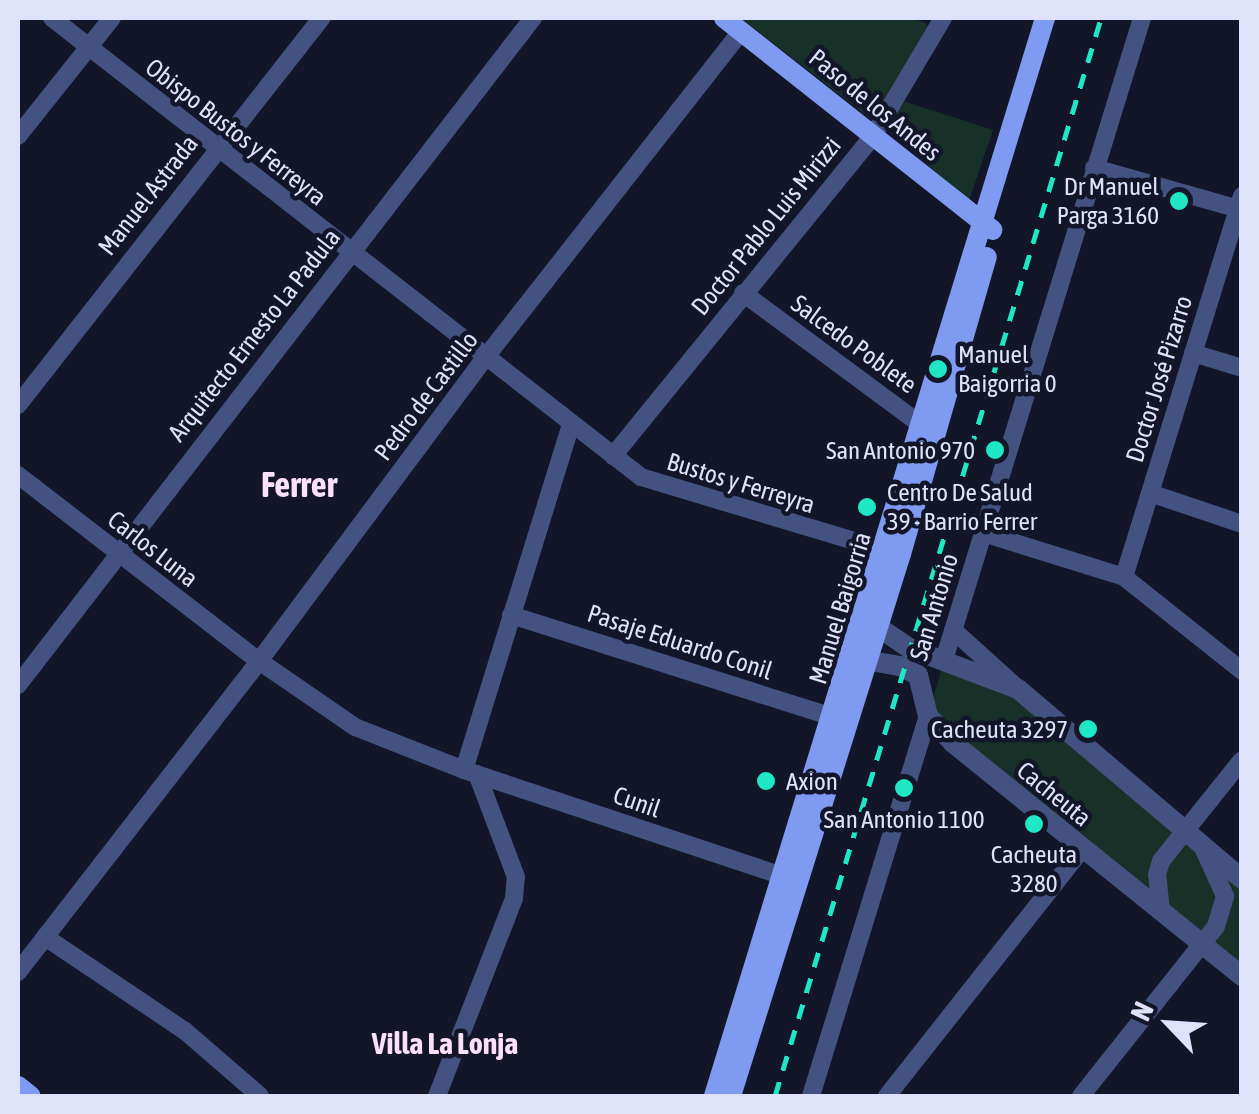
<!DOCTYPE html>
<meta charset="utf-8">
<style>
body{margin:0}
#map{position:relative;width:1259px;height:1114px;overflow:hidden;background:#131528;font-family:"Asap Condensed",sans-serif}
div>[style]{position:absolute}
.green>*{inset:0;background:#173129}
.minor>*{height:18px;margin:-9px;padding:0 9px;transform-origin:9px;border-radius:9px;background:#445281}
.tertiary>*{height:20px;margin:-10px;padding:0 10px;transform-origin:10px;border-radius:10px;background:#445281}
.secondary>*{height:20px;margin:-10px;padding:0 10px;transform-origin:10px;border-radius:10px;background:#7f9bf1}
.rail>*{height:5px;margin-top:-2.5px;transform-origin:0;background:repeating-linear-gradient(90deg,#1fe6c4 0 15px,transparent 0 27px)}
.dots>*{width:28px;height:28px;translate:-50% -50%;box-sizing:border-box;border:5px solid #131528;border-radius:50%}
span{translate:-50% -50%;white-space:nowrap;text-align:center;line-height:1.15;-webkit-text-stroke:9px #131528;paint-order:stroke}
.street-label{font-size:25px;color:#dee2fb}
.poi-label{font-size:25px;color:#dee2fb}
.right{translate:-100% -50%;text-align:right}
.left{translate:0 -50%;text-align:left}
.quarter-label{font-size:30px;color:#fbe0f9;font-weight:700}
.district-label{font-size:35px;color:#fbe0f9;font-weight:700}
.frame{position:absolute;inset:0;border:20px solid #dee2fb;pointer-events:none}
.north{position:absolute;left:1119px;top:974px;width:100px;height:100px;-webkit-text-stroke:8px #131528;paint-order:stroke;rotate:295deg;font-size:28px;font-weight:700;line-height:40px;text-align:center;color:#dee2fb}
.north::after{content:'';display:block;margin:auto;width:35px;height:45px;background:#dee2fb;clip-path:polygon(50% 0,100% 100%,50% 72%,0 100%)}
</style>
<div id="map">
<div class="green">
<div style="clip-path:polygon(741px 18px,910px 18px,926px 23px,927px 31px,872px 120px)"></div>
<div style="clip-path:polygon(900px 100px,993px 130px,969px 201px,889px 132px)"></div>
<div style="clip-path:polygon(944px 660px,1002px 682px,1241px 879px,1241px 976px,928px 716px)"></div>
</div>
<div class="minor">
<div style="left:52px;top:18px;width:747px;rotate:37.93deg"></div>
<div style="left:641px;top:477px;width:265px;rotate:16.7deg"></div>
<div style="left:18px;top:136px;width:151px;rotate:-51.5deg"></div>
<div style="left:1094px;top:168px;width:154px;rotate:15.8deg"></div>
<div style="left:743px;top:293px;width:234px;rotate:36.5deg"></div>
<div style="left:1193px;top:353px;width:51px;rotate:17deg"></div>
<div style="left:18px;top:405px;width:492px;rotate:-51.9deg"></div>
<div style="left:613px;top:456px;width:412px;rotate:-50.9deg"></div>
<div style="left:873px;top:136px;width:137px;rotate:-59.3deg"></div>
<div style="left:18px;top:475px;width:304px;rotate:37.7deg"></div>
<div style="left:259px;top:661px;width:116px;rotate:34.5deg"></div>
<div style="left:355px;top:727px;width:117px;rotate:21.5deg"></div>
<div style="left:464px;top:770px;width:335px;rotate:18.4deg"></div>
<div style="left:1150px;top:493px;width:97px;rotate:18.6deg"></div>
<div style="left:983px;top:533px;width:148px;rotate:17.3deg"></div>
<div style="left:1124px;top:577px;width:151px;rotate:38.5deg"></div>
<div style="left:1124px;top:577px;width:399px;rotate:-72.8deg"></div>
<div style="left:511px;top:615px;width:338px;rotate:17.6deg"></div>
<div style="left:953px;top:630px;width:85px;rotate:42.1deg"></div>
<div style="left:944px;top:660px;width:672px;rotate:-72.86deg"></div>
<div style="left:18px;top:685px;width:843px;rotate:-52.33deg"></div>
<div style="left:464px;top:770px;width:362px;rotate:-72.8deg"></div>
<div style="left:1161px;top:911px;width:36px;rotate:-96deg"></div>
<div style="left:1157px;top:875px;width:15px;rotate:-74deg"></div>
<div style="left:1161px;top:861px;width:129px;rotate:-51.3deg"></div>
<div style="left:45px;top:937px;width:169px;rotate:33.9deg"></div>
<div style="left:185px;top:1031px;width:99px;rotate:40.9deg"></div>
<div style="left:18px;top:972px;width:393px;rotate:-52.2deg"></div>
<div style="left:259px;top:661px;width:378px;rotate:-53.3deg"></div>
<div style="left:485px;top:358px;width:415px;rotate:-51.9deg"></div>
<div style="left:437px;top:1096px;width:212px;rotate:-68.7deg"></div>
<div style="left:514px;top:898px;width:21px;rotate:-85deg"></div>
<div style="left:516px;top:877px;width:110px;rotate:-110.7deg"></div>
<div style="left:811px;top:1096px;width:398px;rotate:-72.9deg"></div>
<div style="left:887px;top:1096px;width:315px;rotate:-51.7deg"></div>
<div style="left:1081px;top:1096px;width:217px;rotate:-51.5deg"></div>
<div style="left:1216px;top:926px;width:31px;rotate:-73deg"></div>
<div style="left:1225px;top:896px;width:51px;rotate:-114.5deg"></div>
</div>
<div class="tertiary">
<div style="left:865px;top:618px;width:53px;rotate:34.3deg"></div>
<div style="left:909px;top:648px;width:116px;rotate:20.6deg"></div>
<div style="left:1018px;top:689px;width:294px;rotate:40.3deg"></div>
<div style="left:853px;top:658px;width:48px;rotate:9.7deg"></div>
<div style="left:900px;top:666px;width:20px;rotate:27deg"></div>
<div style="left:918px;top:675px;width:42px;rotate:76.3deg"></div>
<div style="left:928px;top:716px;width:37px;rotate:47deg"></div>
<div style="left:953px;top:743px;width:371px;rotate:38.9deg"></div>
</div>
<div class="secondary">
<div style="left:724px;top:18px;width:342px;rotate:38.3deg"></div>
<div style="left:18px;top:1086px;width:16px;rotate:38deg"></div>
<div style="left:714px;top:1096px;width:1128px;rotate:-72.93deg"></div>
<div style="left:731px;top:1096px;width:568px;rotate:-72.59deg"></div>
<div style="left:901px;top:554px;width:309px;rotate:-73.9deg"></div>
</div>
<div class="rail">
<div style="left:775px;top:1096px;width:1126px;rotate:-73.17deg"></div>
</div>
<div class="dots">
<div style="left:1179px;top:201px;background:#1fe6c4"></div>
<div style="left:938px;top:369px;background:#1fe6c4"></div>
<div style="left:995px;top:450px;background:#1fe6c4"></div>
<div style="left:867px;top:507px;background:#1fe6c4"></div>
<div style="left:1088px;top:729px;background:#1fe6c4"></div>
<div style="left:766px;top:781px;background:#1fe6c4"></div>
<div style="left:904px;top:788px;background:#1fe6c4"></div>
<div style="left:1034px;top:824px;background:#1fe6c4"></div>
</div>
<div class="street-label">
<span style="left:875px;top:105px;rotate:39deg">Paso de los Andes</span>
<span style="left:236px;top:132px;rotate:38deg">Obispo Bustos y Ferreyra</span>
<span style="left:148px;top:195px;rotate:-52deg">Manuel Astrada</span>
<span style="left:766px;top:226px;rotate:-51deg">Doctor Pablo Luis Mirizzi</span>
<span style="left:254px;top:335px;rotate:-52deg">Arquitecto Ernesto La Padula</span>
<span style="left:854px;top:344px;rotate:36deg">Salcedo Poblete</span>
<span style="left:1159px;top:379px;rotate:-73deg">Doctor José Pizarro</span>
<span style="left:426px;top:396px;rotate:-53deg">Pedro de Castillo</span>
<span style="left:741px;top:483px;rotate:17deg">Bustos y Ferreyra</span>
<span style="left:153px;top:549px;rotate:38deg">Carlos Luna</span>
<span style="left:934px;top:607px;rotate:-73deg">San Antonio</span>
<span style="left:840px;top:608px;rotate:-73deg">Manuel Baigorria</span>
<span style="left:680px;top:642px;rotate:18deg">Pasaje Eduardo Conil</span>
<span style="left:1054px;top:794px;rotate:39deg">Cacheuta</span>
<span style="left:637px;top:802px;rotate:19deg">Cunil</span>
</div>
<div class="poi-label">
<span class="right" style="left:1159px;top:201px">Dr Manuel<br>Parga 3160</span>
<span class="left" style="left:958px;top:369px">Manuel<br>Baigorria 0</span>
<span class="right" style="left:975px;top:450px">San Antonio 970</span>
<span class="left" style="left:887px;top:507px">Centro De Salud<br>39 - Barrio Ferrer</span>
<span class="right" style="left:1068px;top:729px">Cacheuta 3297</span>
<span class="left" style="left:786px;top:781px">Axion</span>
<span style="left:904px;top:819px">San Antonio 1100</span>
<span style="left:1034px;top:869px">Cacheuta<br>3280</span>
</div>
<div class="quarter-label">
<span style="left:445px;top:1043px">Villa La Lonja</span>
</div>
<div class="district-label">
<span style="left:299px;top:484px">Ferrer</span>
</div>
<div class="frame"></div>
<div class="north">N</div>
</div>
